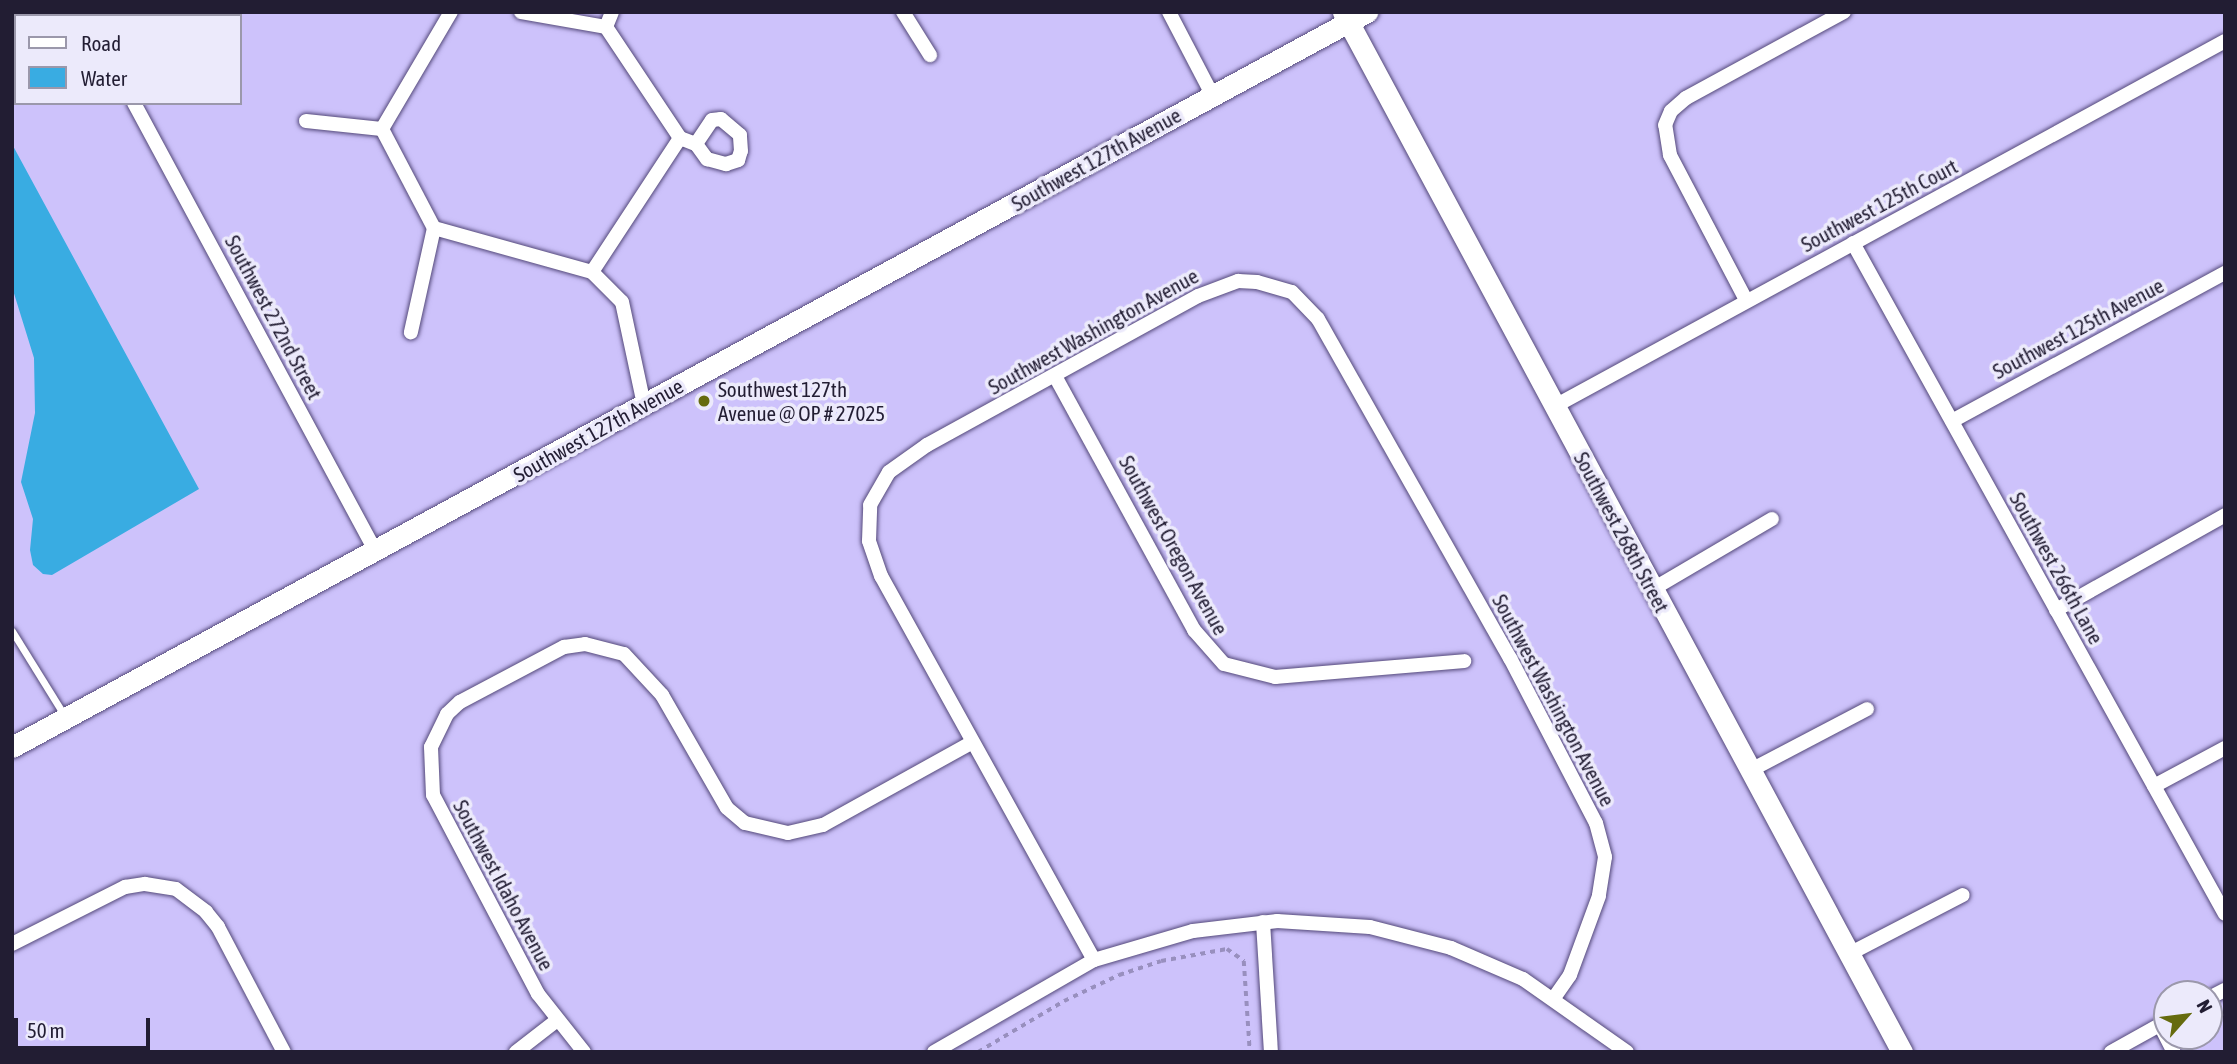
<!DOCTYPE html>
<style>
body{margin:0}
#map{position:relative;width:2237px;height:1064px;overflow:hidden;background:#cdc2fb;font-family:"Asap Condensed",sans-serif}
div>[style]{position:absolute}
.water>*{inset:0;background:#39ace2}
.path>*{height:3.5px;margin-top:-1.75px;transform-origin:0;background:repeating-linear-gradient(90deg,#988fbe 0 5px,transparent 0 10px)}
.roads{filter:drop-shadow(0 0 2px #54497a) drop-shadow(0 0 2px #54497a)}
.lane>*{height:7px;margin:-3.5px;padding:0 3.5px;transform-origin:3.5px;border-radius:3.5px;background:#fff}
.street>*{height:14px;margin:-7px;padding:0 7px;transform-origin:7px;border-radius:7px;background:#fff}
.secondary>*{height:21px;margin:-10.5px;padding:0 10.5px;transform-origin:10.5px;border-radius:10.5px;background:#fff}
.dots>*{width:19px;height:19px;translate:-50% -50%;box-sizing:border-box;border:4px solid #eceafb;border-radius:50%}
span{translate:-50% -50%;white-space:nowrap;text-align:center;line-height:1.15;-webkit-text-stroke:7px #eceafb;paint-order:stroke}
.street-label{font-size:21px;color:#221d33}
.poi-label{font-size:21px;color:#221d33}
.left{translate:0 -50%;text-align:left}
.frame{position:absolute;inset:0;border:14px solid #221d33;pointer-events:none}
.legend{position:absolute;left:14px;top:14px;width:228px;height:91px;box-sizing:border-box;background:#eceafb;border:2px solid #9b98ab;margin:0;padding:9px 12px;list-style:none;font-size:21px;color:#221d33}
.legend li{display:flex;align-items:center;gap:14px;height:35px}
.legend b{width:35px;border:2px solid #9b98ab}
.north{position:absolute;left:2153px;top:980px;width:70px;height:70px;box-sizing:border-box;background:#eceafb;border:2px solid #9b98ab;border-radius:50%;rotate:62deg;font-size:19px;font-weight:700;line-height:28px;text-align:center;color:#221d33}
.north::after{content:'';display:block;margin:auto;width:24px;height:32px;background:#666b0e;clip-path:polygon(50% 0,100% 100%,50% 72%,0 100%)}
.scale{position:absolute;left:14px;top:1018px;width:136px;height:32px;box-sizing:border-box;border:4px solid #221d33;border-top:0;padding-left:9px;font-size:21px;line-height:24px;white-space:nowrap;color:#221d33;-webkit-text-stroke:5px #eceafb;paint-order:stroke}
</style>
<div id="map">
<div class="water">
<div style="clip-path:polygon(12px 144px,199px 489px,52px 575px,43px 574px,33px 565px,30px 550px,33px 519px,21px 482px,35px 413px,34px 358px,12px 287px)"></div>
</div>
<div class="path">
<div style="left:978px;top:1052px;width:100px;rotate:-30.7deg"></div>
<div style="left:1064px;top:1001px;width:61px;rotate:-25.3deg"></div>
<div style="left:1119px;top:975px;width:44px;rotate:-18.4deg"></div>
<div style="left:1161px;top:961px;width:67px;rotate:-10.3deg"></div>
<div style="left:1227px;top:949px;width:21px;rotate:35deg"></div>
<div style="left:1244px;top:961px;width:91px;rotate:86.2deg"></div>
</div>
<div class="roads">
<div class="lane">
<div style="left:12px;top:631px;width:99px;rotate:58.2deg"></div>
</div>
<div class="street">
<div style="left:84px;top:12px;width:4px;rotate:63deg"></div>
<div style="left:521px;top:12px;width:86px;rotate:10deg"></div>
<div style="left:606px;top:27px;width:133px;rotate:56.3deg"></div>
<div style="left:903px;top:12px;width:51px;rotate:57.9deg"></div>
<div style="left:1169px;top:12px;width:95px;rotate:62.4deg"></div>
<div style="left:182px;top:16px;width:7px;rotate:-34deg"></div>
<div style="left:606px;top:27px;width:16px;rotate:-68deg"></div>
<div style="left:134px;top:103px;width:510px;rotate:61.68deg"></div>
<div style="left:306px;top:121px;width:76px;rotate:6deg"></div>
<div style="left:382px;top:129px;width:112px;rotate:62.3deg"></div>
<div style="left:434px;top:228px;width:107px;rotate:102.5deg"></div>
<div style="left:382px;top:129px;width:136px;rotate:-59.5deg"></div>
<div style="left:434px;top:228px;width:164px;rotate:15.6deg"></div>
<div style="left:592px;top:272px;width:42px;rotate:45deg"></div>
<div style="left:622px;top:302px;width:105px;rotate:77.9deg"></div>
<div style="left:1853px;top:243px;width:767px;rotate:61deg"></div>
<div style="left:592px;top:272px;width:160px;rotate:-56.7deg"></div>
<div style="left:680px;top:138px;width:17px;rotate:21deg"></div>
<div style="left:696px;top:144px;width:19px;rotate:54deg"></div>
<div style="left:707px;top:159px;width:20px;rotate:15deg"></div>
<div style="left:726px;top:164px;width:13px;rotate:-18deg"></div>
<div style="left:738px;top:160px;width:9px;rotate:-72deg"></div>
<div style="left:741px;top:151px;width:16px;rotate:-94deg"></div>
<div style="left:740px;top:135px;width:25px;rotate:-140deg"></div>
<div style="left:721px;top:119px;width:9px;rotate:174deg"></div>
<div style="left:712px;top:120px;width:29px;rotate:124deg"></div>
<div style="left:1746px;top:300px;width:164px;rotate:-117.7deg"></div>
<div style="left:1670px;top:155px;width:30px;rotate:-99deg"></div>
<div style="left:1665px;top:125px;width:15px;rotate:-67deg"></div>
<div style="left:1671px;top:111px;width:20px;rotate:-41deg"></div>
<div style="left:1686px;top:98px;width:180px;rotate:-28.6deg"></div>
<div style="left:1055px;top:376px;width:290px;rotate:61.3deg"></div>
<div style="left:1194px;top:630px;width:45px;rotate:48.6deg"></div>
<div style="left:1224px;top:664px;width:53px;rotate:14.3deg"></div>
<div style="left:1275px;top:677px;width:190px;rotate:-4.8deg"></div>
<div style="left:1555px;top:406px;width:763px;rotate:-28.58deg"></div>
<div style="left:1952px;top:421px;width:311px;rotate:-28.5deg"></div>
<div style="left:1653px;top:589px;width:138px;rotate:-30.5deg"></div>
<div style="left:2056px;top:610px;width:194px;rotate:-29.3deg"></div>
<div style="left:1751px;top:770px;width:131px;rotate:-27.7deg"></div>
<div style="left:2154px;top:786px;width:81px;rotate:-28.2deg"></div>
<div style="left:1263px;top:922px;width:130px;rotate:86.5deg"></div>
<div style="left:12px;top:944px;width:127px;rotate:-26.8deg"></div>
<div style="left:125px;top:887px;width:20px;rotate:-9deg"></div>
<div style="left:145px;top:884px;width:31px;rotate:9deg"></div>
<div style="left:176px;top:889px;width:38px;rotate:37deg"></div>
<div style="left:206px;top:912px;width:19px;rotate:51deg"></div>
<div style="left:218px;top:927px;width:141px;rotate:62.2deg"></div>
<div style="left:1849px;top:954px;width:128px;rotate:-27.4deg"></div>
<div style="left:1094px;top:960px;width:439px;rotate:-119deg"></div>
<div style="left:881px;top:576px;width:37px;rotate:-109deg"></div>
<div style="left:869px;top:541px;width:36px;rotate:-88deg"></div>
<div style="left:870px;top:505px;width:38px;rotate:-60deg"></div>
<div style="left:889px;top:472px;width:47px;rotate:-35.4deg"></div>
<div style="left:927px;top:445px;width:309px;rotate:-28.8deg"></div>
<div style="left:1198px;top:296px;width:43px;rotate:-20.6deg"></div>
<div style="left:1238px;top:281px;width:19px;rotate:3deg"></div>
<div style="left:1257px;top:282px;width:36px;rotate:16deg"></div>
<div style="left:1292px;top:292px;width:37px;rotate:46deg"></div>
<div style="left:1318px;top:319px;width:390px;rotate:60.5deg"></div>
<div style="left:1510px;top:658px;width:186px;rotate:62.5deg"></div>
<div style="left:1596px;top:823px;width:35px;rotate:75deg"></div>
<div style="left:1605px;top:857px;width:39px;rotate:99deg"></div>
<div style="left:1599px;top:896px;width:84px;rotate:110.2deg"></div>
<div style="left:1570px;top:975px;width:28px;rotate:125deg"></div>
<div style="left:2209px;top:998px;width:18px;rotate:-27deg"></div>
<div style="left:2160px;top:1025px;width:30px;rotate:63deg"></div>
<div style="left:516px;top:1052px;width:51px;rotate:-37.8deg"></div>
<div style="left:584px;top:1052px;width:74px;rotate:-128.4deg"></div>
<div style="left:538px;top:994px;width:225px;rotate:-117.8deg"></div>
<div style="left:433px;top:795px;width:48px;rotate:-92.4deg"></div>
<div style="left:431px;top:747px;width:37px;rotate:-64deg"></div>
<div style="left:447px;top:714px;width:18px;rotate:-43deg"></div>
<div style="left:460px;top:702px;width:118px;rotate:-27.9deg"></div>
<div style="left:564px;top:647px;width:21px;rotate:-8deg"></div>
<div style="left:585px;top:644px;width:40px;rotate:14.4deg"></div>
<div style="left:624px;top:654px;width:56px;rotate:47.2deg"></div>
<div style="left:662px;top:695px;width:130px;rotate:60.1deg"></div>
<div style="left:727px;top:808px;width:23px;rotate:40deg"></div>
<div style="left:745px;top:823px;width:44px;rotate:13.1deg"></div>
<div style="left:788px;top:833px;width:36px;rotate:-13deg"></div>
<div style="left:823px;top:825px;width:171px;rotate:-29deg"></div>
<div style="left:934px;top:1052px;width:185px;rotate:-29.9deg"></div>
<div style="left:1094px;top:960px;width:103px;rotate:-16.3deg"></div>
<div style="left:1193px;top:931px;width:85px;rotate:-6.8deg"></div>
<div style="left:1277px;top:921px;width:93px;rotate:3.7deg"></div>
<div style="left:1370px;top:927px;width:84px;rotate:14.5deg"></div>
<div style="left:1451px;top:948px;width:78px;rotate:23.3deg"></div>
<div style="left:1523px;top:979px;width:127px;rotate:35.1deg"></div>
<div style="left:2111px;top:1052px;width:64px;rotate:-29deg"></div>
</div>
<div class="secondary">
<div style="left:1343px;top:12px;width:1181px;rotate:61.74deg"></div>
<div style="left:12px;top:747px;width:1542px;rotate:-28.48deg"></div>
</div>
</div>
<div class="dots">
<div style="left:704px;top:401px;background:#666b0e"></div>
</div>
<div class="street-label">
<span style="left:1096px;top:159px;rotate:-29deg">Southwest 127th Avenue</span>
<span style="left:1879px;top:205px;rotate:-28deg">Southwest 125th Court</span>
<span style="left:274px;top:317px;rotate:62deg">Southwest 272nd Street</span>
<span style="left:2078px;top:328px;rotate:-28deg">Southwest 125th Avenue</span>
<span style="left:1093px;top:331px;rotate:-29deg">Southwest Washington Avenue</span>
<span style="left:598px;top:430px;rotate:-29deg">Southwest 127th Avenue</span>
<span style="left:1622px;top:532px;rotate:62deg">Southwest 268th Street</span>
<span style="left:1174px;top:545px;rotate:61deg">Southwest Oregon Avenue</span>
<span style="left:2057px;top:568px;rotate:61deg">Southwest 266th Lane</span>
<span style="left:1554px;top:700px;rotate:62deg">Southwest Washington Avenue</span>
<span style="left:504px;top:885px;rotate:62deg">Southwest Idaho Avenue</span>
</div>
<div class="poi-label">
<span class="left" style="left:718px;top:401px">Southwest 127th<br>Avenue @ OP # 27025</span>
</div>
<div class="frame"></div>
<ul class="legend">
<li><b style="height:9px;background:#fff"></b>Road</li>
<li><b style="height:19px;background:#39ace2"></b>Water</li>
</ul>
<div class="north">N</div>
<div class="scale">50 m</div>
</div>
